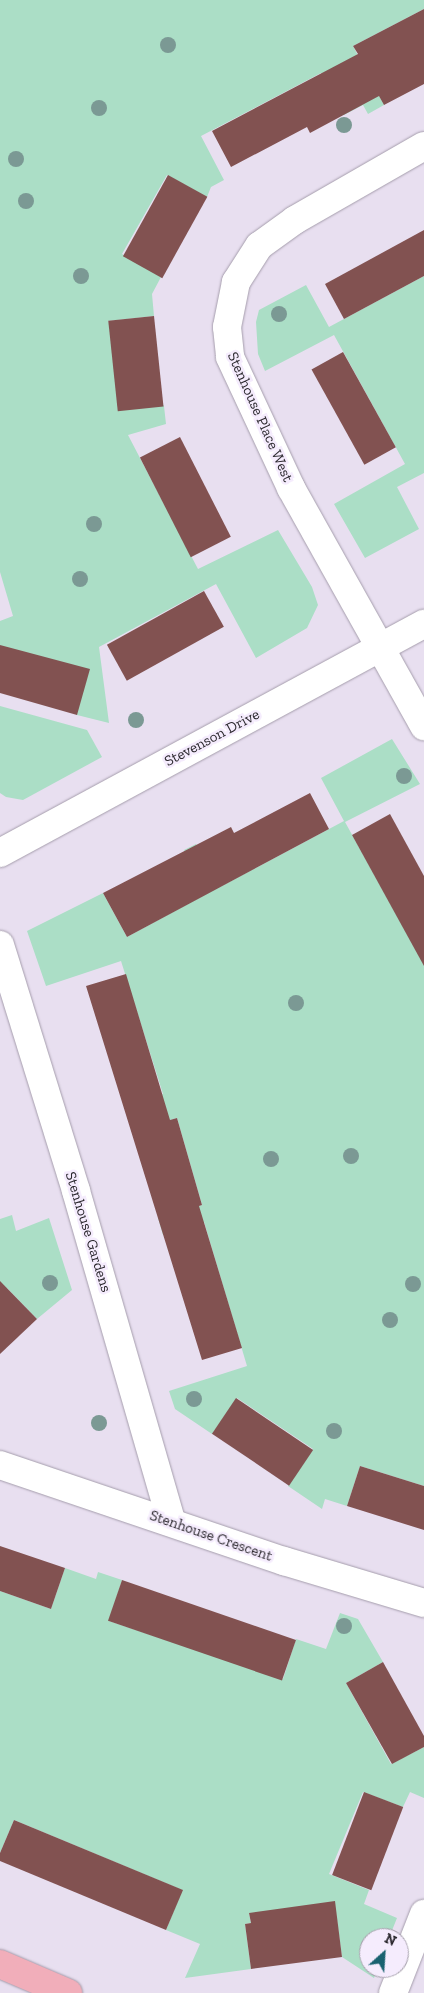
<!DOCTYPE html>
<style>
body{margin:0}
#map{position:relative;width:424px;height:1993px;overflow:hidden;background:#e8dff0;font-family:"Zilla Slab",serif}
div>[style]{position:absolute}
.green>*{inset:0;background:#abdec6}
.building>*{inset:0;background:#825251;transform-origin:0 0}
.roads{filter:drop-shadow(0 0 1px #a59dac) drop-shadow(0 0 1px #a59dac)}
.minor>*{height:28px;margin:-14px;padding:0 14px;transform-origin:14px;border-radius:14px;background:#fff}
.major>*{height:28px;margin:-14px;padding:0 14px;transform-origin:14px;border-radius:14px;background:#f1aeba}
.trees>*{width:16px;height:16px;margin:-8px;border-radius:50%;background:#7b9994}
span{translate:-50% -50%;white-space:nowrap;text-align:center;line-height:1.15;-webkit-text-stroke:5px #f5ecfd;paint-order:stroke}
.street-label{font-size:15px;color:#2b282e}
.north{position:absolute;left:359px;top:1928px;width:50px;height:50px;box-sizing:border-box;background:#f5ecfd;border:1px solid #a49eaa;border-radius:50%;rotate:26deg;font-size:14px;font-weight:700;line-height:20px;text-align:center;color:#2b282e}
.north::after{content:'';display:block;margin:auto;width:18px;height:22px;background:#196270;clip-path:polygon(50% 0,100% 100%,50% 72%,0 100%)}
</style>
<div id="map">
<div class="green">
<div style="clip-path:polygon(0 0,424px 0,424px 9px,353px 46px,384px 105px,368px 114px,363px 105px,344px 115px,321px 73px,201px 136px,224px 180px,211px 187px,207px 197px,167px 175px,122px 254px,161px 277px,152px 294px,154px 316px,108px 321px,164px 406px,166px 424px,128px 435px,198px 569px,278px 530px,312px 587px,318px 605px,307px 628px,256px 658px,216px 584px,99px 647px,109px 723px,77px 715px,0 645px,0 621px,13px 616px,0 572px)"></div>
<div style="clip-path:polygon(424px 276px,424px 473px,397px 487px,419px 529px,365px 558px,334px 504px,405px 464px,334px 335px,265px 371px,258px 354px,256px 322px,259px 310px,306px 285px,329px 327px)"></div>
<div style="clip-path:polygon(0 706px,87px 730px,102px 757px,23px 800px,6px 797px,0 793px)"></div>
<div style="clip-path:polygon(392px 739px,420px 784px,345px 822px,406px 932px,424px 943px,424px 1486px,360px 1466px,347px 1506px,325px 1499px,322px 1509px,288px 1486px,313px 1449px,237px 1398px,212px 1434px,175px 1409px,169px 1391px,247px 1366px,204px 1222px,163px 1235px,158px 1218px,202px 1205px,177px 1118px,132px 1131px,125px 1106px,163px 1094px,121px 961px,46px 986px,27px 931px,103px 893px,127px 937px,208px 893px,184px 850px,196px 844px,220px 887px,344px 821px,321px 778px)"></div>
<div style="clip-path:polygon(12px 1215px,16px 1231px,49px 1218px,72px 1290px,37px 1319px,7px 1288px,0 1293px,0 1219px)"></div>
<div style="clip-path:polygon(65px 1568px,96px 1579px,98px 1572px,122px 1580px,109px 1621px,283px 1679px,296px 1639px,326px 1649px,340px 1613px,358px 1619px,383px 1662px,346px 1683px,391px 1764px,424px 1747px,424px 1798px,410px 1792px,403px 1807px,363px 1792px,329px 1874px,369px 1890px,364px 1904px,397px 1918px,389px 1938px,369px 1938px,369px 1968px,378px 1968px,374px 1978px,342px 1957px,336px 1913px,249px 1913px,251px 1923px,245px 1924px,251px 1969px,185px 1978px,200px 1944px,166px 1930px,182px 1890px,14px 1820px,0 1853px,0 1591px,51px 1609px)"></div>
</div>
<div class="building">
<div style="clip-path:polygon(424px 9px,424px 84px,384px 105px,379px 96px,310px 133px,307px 127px,231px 167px,212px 131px,358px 54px,353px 46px)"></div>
<div style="left:168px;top:175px;width:45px;height:93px;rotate:29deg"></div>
<div style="clip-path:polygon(424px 230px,424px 276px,344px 319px,325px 284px)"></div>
<div style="left:154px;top:316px;width:91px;height:46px;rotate:84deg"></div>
<div style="left:343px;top:352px;width:109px;height:36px;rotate:61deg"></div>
<div style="left:180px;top:437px;width:112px;height:45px;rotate:63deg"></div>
<div style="left:204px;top:591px;width:41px;height:111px;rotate:61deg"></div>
<div style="clip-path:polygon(0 645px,90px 669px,77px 715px,0 693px)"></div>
<div style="clip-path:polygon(310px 793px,329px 829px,127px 937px,103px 893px,231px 827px,234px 833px)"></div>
<div style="clip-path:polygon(390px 814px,424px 876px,424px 966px,352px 835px)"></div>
<div style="clip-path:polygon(126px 974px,170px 1120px,177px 1118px,202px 1205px,199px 1206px,242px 1348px,202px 1360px,86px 986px)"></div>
<div style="clip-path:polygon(0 1281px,37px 1319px,0 1354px)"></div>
<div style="left:236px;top:1398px;width:93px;height:43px;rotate:34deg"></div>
<div style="clip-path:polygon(360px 1466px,424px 1486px,424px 1530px,347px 1506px)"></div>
<div style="clip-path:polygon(0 1546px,65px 1568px,51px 1609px,0 1591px)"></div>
<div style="left:122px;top:1580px;width:184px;height:43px;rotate:19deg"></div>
<div style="clip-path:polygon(383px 1662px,424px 1736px,424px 1747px,392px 1764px,346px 1683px)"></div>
<div style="left:364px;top:1792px;width:42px;height:89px;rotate:21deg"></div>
<div style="clip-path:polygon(14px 1820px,183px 1890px,166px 1930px,0 1861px,0 1853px)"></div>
<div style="clip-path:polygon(335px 1901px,342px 1957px,251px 1969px,245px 1924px,251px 1923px,249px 1913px)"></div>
</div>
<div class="roads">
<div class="minor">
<div style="left:424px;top:146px;width:149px;rotate:150.2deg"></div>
<div style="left:295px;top:220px;width:44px;rotate:144.2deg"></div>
<div style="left:259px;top:246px;width:43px;rotate:122.6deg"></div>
<div style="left:236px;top:282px;width:46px;rotate:101.3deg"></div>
<div style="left:227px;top:327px;width:30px;rotate:84deg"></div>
<div style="left:230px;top:357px;width:145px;rotate:65deg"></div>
<div style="left:291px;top:488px;width:273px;rotate:60.8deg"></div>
<div style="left:0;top:853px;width:482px;rotate:-28.4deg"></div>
<div style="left:0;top:945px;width:257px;rotate:72.8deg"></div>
<div style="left:76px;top:1191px;width:343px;rotate:73.9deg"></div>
<div style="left:0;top:1465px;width:300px;rotate:18.7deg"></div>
<div style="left:284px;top:1561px;width:146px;rotate:16.7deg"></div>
<div style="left:393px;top:1993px;width:85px;rotate:-68.6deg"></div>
</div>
<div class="major">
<div style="left:0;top:1964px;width:74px;rotate:23.1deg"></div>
</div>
</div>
<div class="trees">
<div style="left:168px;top:45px"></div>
<div style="left:99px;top:108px"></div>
<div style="left:344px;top:125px"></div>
<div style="left:16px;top:159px"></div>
<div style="left:26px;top:201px"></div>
<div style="left:81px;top:276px"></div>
<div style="left:279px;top:314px"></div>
<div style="left:94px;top:524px"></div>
<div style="left:80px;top:579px"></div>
<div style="left:136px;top:720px"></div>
<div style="left:404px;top:776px"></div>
<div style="left:296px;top:1003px"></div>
<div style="left:351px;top:1156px"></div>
<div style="left:271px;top:1159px"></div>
<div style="left:50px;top:1283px"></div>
<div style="left:413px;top:1284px"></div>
<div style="left:390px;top:1320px"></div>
<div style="left:194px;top:1399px"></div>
<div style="left:99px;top:1423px"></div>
<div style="left:334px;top:1431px"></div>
<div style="left:344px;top:1626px"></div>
</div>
<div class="street-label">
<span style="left:260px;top:417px;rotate:66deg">Stenhouse Place West</span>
<span style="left:212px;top:738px;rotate:-28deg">Stevenson Drive</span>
<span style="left:88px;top:1232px;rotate:73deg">Stenhouse Gardens</span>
<span style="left:211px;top:1536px;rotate:19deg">Stenhouse Crescent</span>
</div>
<div class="north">N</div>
</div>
